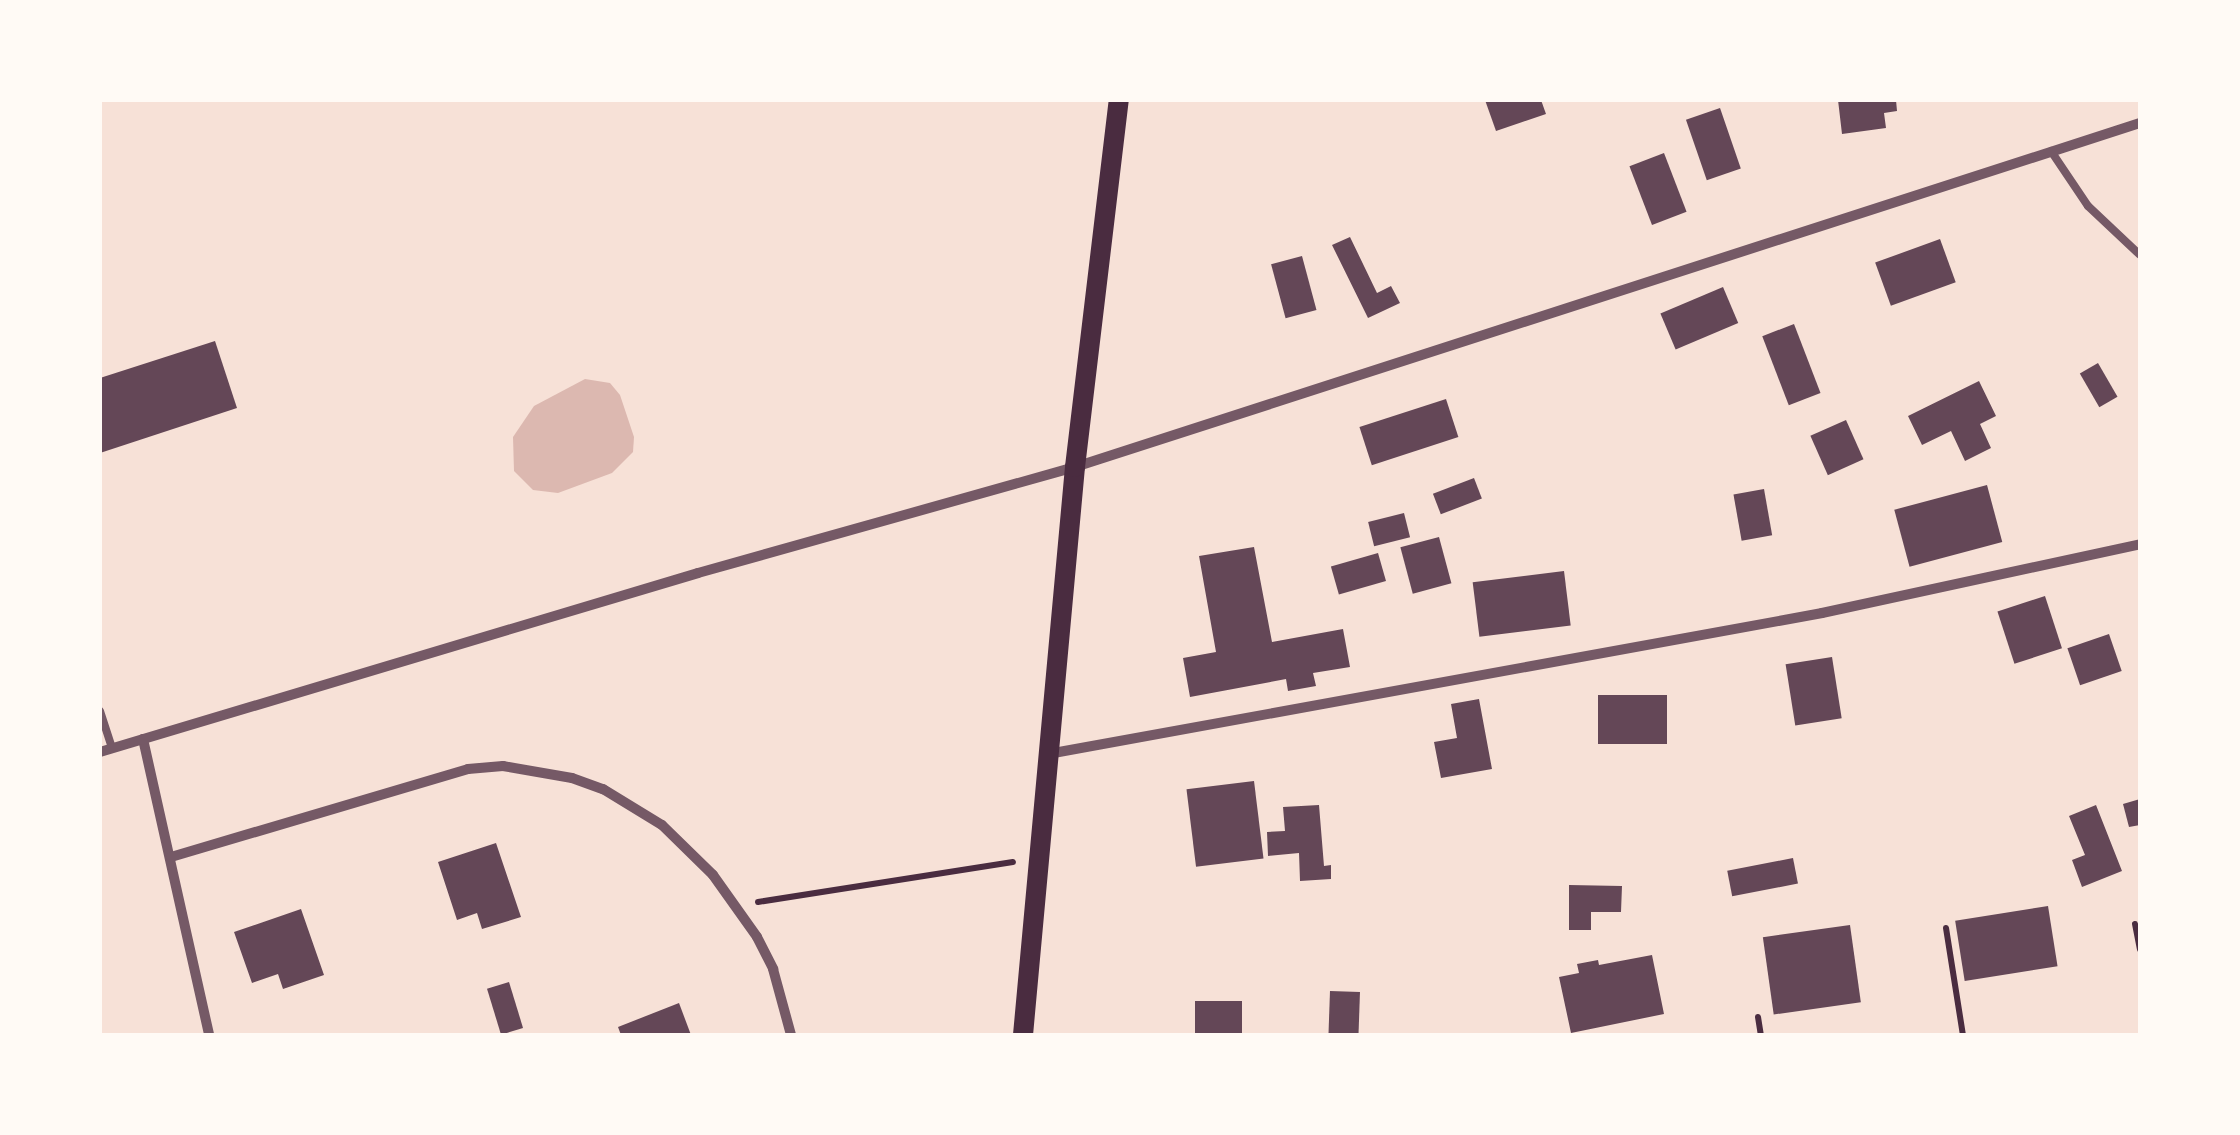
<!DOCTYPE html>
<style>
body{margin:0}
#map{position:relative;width:2240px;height:1135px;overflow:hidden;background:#f7e1d7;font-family:Barlow,sans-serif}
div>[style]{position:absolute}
.water>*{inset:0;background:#dcb8b0}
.building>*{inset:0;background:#644757;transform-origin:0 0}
.path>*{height:6px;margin:-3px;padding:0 3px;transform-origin:3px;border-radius:3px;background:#4a2c40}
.service>*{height:8px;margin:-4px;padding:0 4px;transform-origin:4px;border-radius:4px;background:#755966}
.minor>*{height:10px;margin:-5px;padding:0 5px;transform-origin:5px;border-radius:5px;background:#755966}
.secondary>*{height:20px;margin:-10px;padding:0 10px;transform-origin:10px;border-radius:10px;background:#4a2c40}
span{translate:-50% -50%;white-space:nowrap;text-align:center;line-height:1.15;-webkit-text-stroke:8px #fffaf5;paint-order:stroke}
.frame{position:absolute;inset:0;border:102px solid #fffaf5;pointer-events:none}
</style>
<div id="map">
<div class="water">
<div style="clip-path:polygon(585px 379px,610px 383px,620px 395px,634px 437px,633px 452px,612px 473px,558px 493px,533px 490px,514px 471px,513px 437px,534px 406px)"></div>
</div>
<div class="building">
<div style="clip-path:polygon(1485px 100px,1541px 100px,1546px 114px,1496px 131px)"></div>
<div style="clip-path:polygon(1838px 100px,1896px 100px,1897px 111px,1884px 113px,1886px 128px,1842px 134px)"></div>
<div style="left:1720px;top:108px;width:64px;height:36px;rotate:71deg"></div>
<div style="left:1664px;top:153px;width:63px;height:37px;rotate:69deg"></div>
<div style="clip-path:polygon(1350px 237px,1377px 293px,1391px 286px,1400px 303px,1368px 318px,1332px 245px)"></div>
<div style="left:1940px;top:239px;width:46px;height:69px;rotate:70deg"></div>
<div style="left:1302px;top:256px;width:56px;height:32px;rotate:75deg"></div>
<div style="left:1723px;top:287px;width:39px;height:68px;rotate:67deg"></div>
<div style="left:1794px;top:324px;width:74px;height:34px;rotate:69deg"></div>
<div style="clip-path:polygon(215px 341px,237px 408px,100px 453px,100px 378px)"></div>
<div style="left:2098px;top:363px;width:39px;height:21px;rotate:60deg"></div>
<div style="clip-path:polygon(1979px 381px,1996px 416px,1980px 424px,1991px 448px,1965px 461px,1951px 431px,1922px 445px,1908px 416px)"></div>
<div style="left:1446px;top:399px;width:40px;height:91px;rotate:72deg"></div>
<div style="left:1846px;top:420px;width:43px;height:39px;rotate:66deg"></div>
<div style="left:1474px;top:478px;width:22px;height:44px;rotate:69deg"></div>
<div style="left:1987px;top:485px;width:59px;height:96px;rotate:75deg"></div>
<div style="left:1764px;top:489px;width:47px;height:31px;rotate:80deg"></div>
<div style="left:1404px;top:513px;width:25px;height:37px;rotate:76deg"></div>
<div style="left:1439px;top:537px;width:48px;height:40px;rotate:75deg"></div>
<div style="clip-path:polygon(1254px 547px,1272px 642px,1343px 629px,1350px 667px,1313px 673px,1316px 686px,1288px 691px,1286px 679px,1190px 697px,1183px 658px,1216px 652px,1199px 556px)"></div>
<div style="left:1378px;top:553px;width:29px;height:49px;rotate:74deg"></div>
<div style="left:1564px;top:571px;width:55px;height:92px;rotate:83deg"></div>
<div style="left:2045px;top:596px;width:55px;height:50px;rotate:72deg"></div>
<div style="left:2109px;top:634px;width:39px;height:44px;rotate:71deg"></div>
<div style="left:1832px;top:657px;width:62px;height:47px;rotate:81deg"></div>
<div style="left:1598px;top:695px;width:69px;height:49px"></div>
<div style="clip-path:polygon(1479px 699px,1492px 769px,1441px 778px,1434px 742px,1457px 738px,1451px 704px)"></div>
<div style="left:1254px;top:781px;width:78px;height:68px;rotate:83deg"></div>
<div style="clip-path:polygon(2140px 799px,2140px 825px,2129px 827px,2123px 804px)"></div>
<div style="clip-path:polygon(1319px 805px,1324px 866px,1331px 865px,1331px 879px,1300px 881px,1299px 853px,1268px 856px,1267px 832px,1285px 831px,1283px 807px)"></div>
<div style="clip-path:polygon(2096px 805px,2122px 871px,2082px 887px,2072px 860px,2085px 855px,2069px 816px)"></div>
<div style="clip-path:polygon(496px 843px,521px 917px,482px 929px,477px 913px,457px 920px,438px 862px)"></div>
<div style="left:1793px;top:858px;width:26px;height:67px;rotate:79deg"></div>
<div style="clip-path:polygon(1569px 885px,1622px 886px,1621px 912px,1591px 912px,1591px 930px,1569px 930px)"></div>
<div style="left:2048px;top:906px;width:61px;height:94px;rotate:81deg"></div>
<div style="clip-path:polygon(301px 909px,324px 975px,283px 989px,278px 974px,252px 983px,234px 932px)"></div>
<div style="left:1850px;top:925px;width:78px;height:88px;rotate:82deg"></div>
<div style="clip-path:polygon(1652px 955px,1664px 1014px,1571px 1033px,1559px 977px,1579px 973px,1577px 964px,1598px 960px,1599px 965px)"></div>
<div style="left:509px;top:982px;width:48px;height:23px;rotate:73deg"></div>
<div style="left:1330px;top:991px;width:30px;height:44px;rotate:2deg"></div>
<div style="left:1195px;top:1001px;width:47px;height:34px"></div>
<div style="clip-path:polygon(679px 1003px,691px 1035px,621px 1035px,618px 1027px)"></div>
</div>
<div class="path">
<div style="left:758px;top:902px;width:258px;rotate:-8.9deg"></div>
<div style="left:2135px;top:924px;width:26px;rotate:79deg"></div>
<div style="left:1946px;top:928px;width:108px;rotate:81deg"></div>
<div style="left:1758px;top:1017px;width:18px;rotate:81deg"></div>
</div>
<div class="service">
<div style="left:2051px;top:151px;width:66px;rotate:56.1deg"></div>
<div style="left:2088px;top:206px;width:71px;rotate:43.3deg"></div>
<div style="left:100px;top:711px;width:39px;rotate:72deg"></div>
</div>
<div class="minor">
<div style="left:143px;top:739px;width:303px;rotate:77.4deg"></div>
<div style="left:100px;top:752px;width:624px;rotate:-16.66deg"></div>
<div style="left:698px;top:573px;width:392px;rotate:-15.7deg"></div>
<div style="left:1075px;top:467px;width:1119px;rotate:-17.9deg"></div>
<div style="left:1048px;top:754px;width:787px;rotate:-10.32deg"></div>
<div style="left:1822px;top:613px;width:325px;rotate:-12.2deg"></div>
<div style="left:171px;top:857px;width:310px;rotate:-16.5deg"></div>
<div style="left:468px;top:769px;width:35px;rotate:-5deg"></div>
<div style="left:503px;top:766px;width:70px;rotate:9.9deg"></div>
<div style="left:572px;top:778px;width:33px;rotate:20deg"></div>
<div style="left:603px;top:789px;width:69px;rotate:31.4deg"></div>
<div style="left:662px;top:825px;width:71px;rotate:44.4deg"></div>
<div style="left:713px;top:875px;width:76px;rotate:54.6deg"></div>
<div style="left:757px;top:937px;width:36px;rotate:63deg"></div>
<div style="left:773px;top:969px;width:68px;rotate:74.7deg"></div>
</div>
<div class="secondary">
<div style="left:1023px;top:1035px;width:570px;rotate:-84.77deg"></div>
<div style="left:1075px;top:467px;width:370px;rotate:-83.2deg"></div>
</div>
<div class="frame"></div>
</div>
